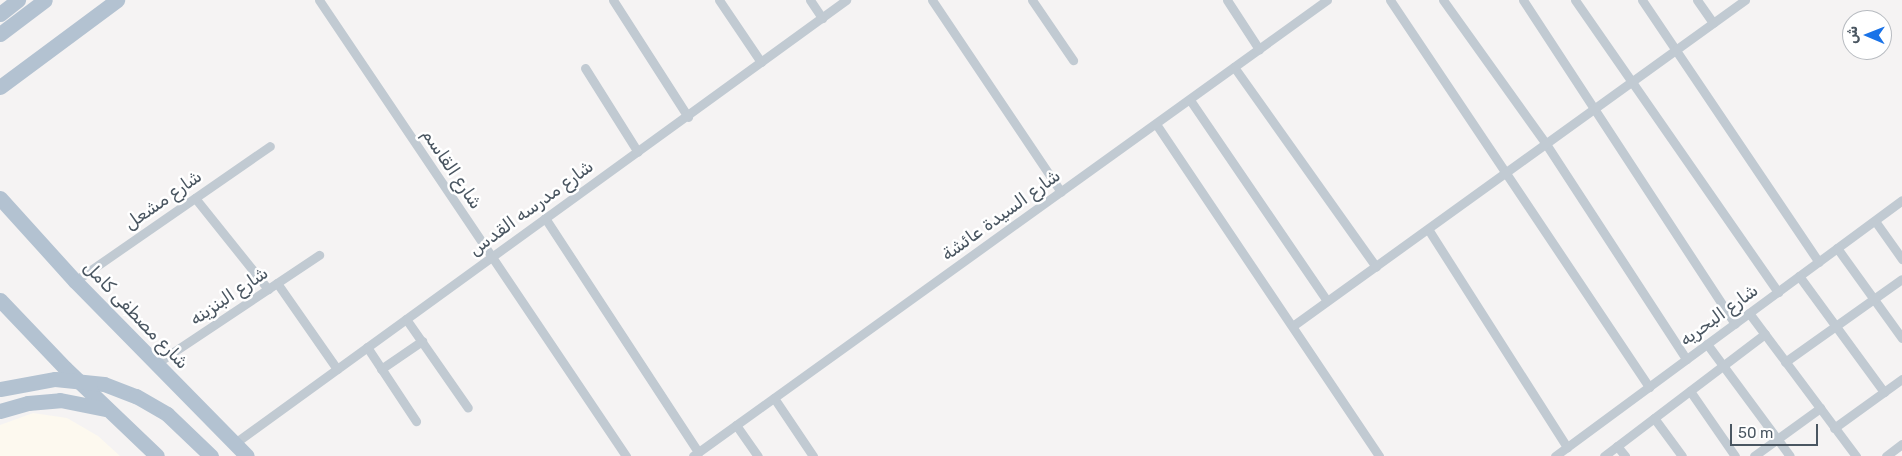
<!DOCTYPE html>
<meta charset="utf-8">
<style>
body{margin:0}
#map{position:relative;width:1902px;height:456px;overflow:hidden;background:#f5f3f3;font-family:Rubik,"Noto Sans Arabic",sans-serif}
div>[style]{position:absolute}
.commercial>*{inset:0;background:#fdf9ef}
.minor>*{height:9px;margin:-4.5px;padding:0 4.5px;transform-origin:4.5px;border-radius:4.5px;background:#c1cad2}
.primary>*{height:15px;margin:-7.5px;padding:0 7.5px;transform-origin:7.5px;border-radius:7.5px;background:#b3c2d1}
.primary-bridge>*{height:15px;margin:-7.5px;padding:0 7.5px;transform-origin:7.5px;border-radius:7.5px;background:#b3c2d1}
span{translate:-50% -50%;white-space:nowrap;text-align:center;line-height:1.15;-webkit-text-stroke:5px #fff;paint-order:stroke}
.street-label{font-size:18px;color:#4a5661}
.north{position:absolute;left:1842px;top:10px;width:50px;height:50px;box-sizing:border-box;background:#fff;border:1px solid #b7bbc0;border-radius:50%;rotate:271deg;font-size:14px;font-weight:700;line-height:20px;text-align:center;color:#4a5661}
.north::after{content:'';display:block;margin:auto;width:18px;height:22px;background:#1a73e8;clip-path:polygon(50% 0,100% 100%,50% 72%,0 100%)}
.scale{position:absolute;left:1730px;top:424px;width:88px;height:22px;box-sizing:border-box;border:2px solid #4a5661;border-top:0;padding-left:6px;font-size:15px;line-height:18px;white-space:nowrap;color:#4a5661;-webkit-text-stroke:4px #fff;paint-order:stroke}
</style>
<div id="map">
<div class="commercial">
<div style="clip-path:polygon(33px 413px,67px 418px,98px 436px,120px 456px,0 456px,0 425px)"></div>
</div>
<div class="minor">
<div style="left:319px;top:0;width:550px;rotate:56.05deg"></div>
<div style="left:613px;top:0;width:139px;rotate:57.3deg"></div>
<div style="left:719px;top:0;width:75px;rotate:55.9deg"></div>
<div style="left:810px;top:0;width:22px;rotate:56deg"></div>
<div style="left:932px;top:0;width:231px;rotate:56.1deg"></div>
<div style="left:1032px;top:0;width:73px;rotate:55.7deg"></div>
<div style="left:1227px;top:0;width:59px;rotate:56.9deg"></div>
<div style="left:1390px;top:0;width:466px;rotate:56.2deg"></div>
<div style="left:1443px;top:0;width:177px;rotate:54.4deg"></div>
<div style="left:1546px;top:144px;width:257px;rotate:56.9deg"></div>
<div style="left:1523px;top:0;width:387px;rotate:56.8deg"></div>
<div style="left:1575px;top:0;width:356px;rotate:55.2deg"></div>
<div style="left:1642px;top:0;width:316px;rotate:56deg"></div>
<div style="left:1697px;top:0;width:28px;rotate:55deg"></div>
<div style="left:1234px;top:67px;width:245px;rotate:54.6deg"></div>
<div style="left:585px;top:68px;width:99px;rotate:57.8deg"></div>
<div style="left:1190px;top:100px;width:243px;rotate:55.7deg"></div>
<div style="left:1156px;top:124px;width:400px;rotate:56.1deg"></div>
<div style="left:195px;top:198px;width:117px;rotate:51.3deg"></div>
<div style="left:545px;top:218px;width:280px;rotate:56.8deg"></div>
<div style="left:1875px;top:221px;width:47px;rotate:54.6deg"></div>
<div style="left:1428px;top:229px;width:259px;rotate:57.5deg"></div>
<div style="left:1837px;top:248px;width:111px;rotate:54.2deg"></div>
<div style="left:1799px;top:276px;width:144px;rotate:53.8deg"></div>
<div style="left:75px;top:281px;width:237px;rotate:-34.7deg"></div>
<div style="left:277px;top:283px;width:105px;rotate:55.1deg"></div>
<div style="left:1749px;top:313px;width:179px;rotate:53.2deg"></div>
<div style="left:406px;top:319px;width:108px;rotate:55.1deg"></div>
<div style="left:1294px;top:325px;width:556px;rotate:-35.78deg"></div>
<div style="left:1707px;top:344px;width:139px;rotate:53.5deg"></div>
<div style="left:367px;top:347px;width:89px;rotate:56.5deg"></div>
<div style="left:1785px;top:362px;width:143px;rotate:-35.4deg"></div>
<div style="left:157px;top:363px;width:195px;rotate:-33.7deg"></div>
<div style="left:381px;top:369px;width:50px;rotate:-34.3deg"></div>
<div style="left:1690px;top:391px;width:79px;rotate:55.3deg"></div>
<div style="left:774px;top:398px;width:70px;rotate:56.1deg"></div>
<div style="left:1654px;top:418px;width:47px;rotate:53.6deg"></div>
<div style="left:736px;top:425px;width:38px;rotate:55deg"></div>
<div style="left:1834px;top:428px;width:84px;rotate:-35.8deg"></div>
<div style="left:235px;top:443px;width:755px;rotate:-35.94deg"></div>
<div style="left:1617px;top:446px;width:13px;rotate:51deg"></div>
<div style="left:693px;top:456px;width:781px;rotate:-35.73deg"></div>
<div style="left:1555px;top:456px;width:431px;rotate:-36.4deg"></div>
<div style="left:1604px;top:456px;width:202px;rotate:-37.2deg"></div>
<div style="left:1754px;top:456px;width:82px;rotate:-36deg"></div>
<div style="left:1886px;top:456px;width:20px;rotate:-37deg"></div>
</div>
<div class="primary">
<div style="left:0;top:14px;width:23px;rotate:-38deg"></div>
<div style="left:0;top:34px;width:56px;rotate:-37.1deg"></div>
<div style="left:0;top:87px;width:146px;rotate:-36.6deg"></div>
<div style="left:0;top:198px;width:112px;rotate:47.9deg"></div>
<div style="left:75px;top:281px;width:245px;rotate:45.5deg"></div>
<div style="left:0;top:300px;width:94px;rotate:46.3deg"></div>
<div style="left:65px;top:368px;width:127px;rotate:43.7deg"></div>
<div style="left:0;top:411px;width:29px;rotate:-16deg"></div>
<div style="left:28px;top:403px;width:32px;rotate:-5deg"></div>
<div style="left:60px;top:400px;width:47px;rotate:11.1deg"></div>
</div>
<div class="primary-bridge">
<div style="left:0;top:389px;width:56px;rotate:-10.3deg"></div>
<div style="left:55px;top:379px;width:49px;rotate:5.8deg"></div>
<div style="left:104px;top:384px;width:34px;rotate:21deg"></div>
<div style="left:136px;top:396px;width:36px;rotate:30deg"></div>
<div style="left:167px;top:414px;width:61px;rotate:43.7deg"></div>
</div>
<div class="street-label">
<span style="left:452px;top:169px;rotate:56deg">شارع القاسم</span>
<span style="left:163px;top:200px;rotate:-35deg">شارع مشعل</span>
<span style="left:531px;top:208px;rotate:-36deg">شارع مدرسه القدس</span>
<span style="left:1001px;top:215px;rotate:-36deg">شارع السيدة عائشة</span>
<span style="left:229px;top:296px;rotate:-34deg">شارع البنزينه</span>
<span style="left:136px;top:315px;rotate:46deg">شارع مصطفى كامل</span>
<span style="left:1719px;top:315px;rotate:-36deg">شارع البحريه</span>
</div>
<div class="north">ش</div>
<div class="scale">50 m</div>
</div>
